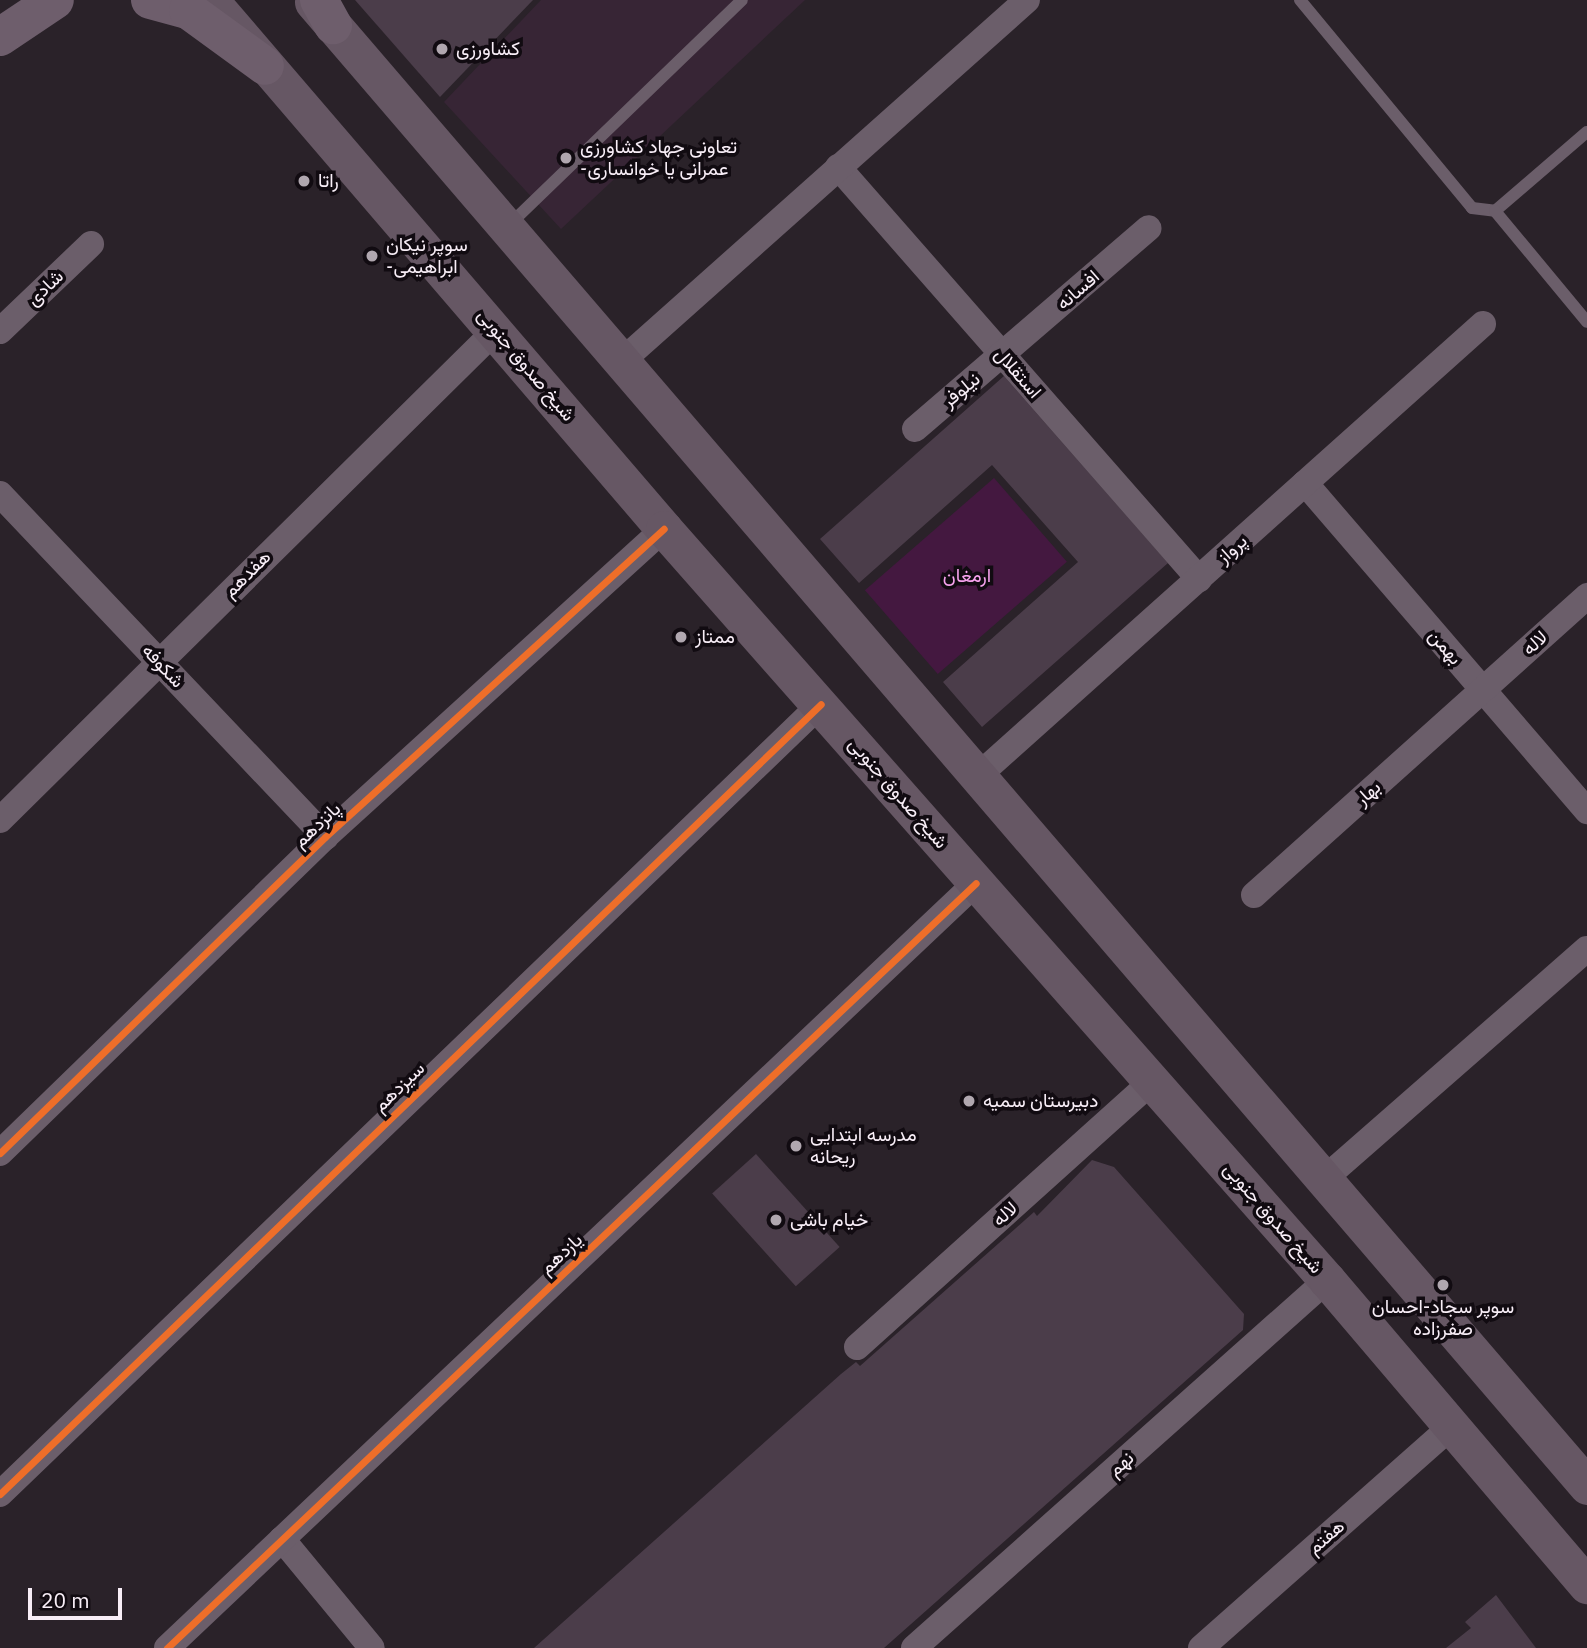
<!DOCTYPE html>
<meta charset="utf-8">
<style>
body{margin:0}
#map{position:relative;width:1587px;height:1648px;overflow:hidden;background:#2a2229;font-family:"IBM Plex Sans",Vazirmatn,sans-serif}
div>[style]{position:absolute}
.built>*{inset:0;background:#372535}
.green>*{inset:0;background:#441840;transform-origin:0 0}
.building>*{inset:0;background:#4b3d4a;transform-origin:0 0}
.lane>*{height:12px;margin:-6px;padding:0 6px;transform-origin:6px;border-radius:6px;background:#6b5e6a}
.street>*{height:26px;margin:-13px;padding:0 13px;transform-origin:13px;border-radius:13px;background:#6b5e6a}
.secondary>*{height:37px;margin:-18.5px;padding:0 18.5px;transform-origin:18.5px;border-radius:18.5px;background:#665764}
.primary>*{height:38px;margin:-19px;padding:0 19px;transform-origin:19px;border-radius:19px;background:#6e5e6c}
.cycleway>*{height:7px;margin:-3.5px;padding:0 3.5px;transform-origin:3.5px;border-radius:3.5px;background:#ee6e29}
.dots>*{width:19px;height:19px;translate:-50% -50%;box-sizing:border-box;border:4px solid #110b11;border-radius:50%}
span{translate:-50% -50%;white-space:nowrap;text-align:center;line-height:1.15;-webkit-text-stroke:7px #110b11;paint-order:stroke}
.poi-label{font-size:19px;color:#f8eef7}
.left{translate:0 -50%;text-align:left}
.street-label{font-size:19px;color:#f8eef7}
.park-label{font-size:19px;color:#f7a2ee}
.scale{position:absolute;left:28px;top:1588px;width:94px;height:32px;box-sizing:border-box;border:4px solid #f8eef7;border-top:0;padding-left:9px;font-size:21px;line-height:24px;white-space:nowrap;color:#f8eef7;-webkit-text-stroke:5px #110b11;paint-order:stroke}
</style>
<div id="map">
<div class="built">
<div style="clip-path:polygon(541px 0,805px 0,561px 229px,444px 102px)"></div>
</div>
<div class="green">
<div style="left:994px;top:478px;width:111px;height:171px;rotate:49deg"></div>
</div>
<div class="building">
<div style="clip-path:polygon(355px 0,533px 0,440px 97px)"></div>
<div style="clip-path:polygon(1004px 376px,1168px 563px,982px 727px,943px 682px,1078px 562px,992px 465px,859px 583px,820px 539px)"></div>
<div style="left:756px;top:1154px;width:125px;height:59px;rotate:48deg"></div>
<div style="clip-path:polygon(1092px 1160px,1114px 1167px,1244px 1314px,1243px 1330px,884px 1648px,534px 1648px,841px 1374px,856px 1362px,860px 1366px,1034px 1212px,1037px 1216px)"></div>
<div style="clip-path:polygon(1496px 1595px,1536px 1648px,1446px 1648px,1471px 1628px,1465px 1622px)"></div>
</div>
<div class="lane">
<div style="left:1300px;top:0;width:270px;rotate:50.4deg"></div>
<div style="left:1472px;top:208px;width:23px;rotate:7deg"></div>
<div style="left:1495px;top:211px;width:121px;rotate:-40.7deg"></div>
<div style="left:1495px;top:211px;width:144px;rotate:50.3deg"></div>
<div style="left:508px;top:226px;width:325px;rotate:-44deg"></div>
</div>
<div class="street">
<div style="left:838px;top:167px;width:548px;rotate:48.77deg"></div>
<div style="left:0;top:331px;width:126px;rotate:-43.7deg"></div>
<div style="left:623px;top:360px;width:541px;rotate:-41.7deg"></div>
<div style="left:915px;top:429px;width:308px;rotate:-40.7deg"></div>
<div style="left:1305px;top:483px;width:433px;rotate:49.3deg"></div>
<div style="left:0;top:494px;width:473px;rotate:46.5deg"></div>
<div style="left:980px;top:774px;width:675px;rotate:-41.82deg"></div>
<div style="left:0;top:820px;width:697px;rotate:-44.65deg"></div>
<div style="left:1254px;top:895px;width:448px;rotate:-41.9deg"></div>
<div style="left:0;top:1153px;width:453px;rotate:-44.2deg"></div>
<div style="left:325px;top:837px;width:458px;rotate:-42.3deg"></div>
<div style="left:1324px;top:1179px;width:349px;rotate:-41.2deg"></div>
<div style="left:857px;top:1347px;width:397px;rotate:-42deg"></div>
<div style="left:0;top:1494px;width:1139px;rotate:-43.9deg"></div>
<div style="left:282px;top:1539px;width:141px;rotate:50.5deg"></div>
<div style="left:167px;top:1648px;width:1113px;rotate:-43.4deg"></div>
<div style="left:914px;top:1648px;width:553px;rotate:-41.7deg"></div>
<div style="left:1201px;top:1648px;width:335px;rotate:-41.5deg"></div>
</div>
<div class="secondary">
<div style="left:210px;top:0;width:697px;rotate:49.36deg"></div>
<div style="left:664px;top:529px;width:1002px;rotate:48.56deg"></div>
<div style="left:1327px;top:1280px;width:401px;rotate:49.6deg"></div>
<div style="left:313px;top:2px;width:1956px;rotate:49.35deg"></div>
</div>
<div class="primary">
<div style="left:150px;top:0;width:39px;rotate:15deg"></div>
<div style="left:188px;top:10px;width:95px;rotate:36deg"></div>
<div style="left:319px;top:0;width:29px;rotate:61deg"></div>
<div style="left:0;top:37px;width:66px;rotate:-33.9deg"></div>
</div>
<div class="cycleway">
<div style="left:0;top:1153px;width:453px;rotate:-44.2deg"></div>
<div style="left:325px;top:837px;width:458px;rotate:-42.3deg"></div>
<div style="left:0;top:1494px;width:1139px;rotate:-43.9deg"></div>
<div style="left:167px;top:1648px;width:1113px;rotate:-43.4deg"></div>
</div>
<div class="dots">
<div style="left:442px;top:49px;background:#b0a7af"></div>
<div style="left:566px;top:158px;background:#b0a7af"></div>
<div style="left:304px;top:181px;background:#b0a7af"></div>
<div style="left:372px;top:256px;background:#b0a7af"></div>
<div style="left:681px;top:637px;background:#b0a7af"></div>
<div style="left:969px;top:1101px;background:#b0a7af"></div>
<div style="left:796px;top:1146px;background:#b0a7af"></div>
<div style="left:776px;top:1220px;background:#b0a7af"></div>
<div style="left:1443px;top:1285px;background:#b0a7af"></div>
</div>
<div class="poi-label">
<span class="left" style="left:456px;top:49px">کشاورزی</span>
<span class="left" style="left:580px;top:158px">تعاونی جهاد کشاورزی<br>-عمرانی یا خوانساری</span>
<span class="left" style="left:318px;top:181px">راتا</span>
<span class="left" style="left:386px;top:256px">سوپر نیکان<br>-ابراهیمی</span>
<span class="left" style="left:695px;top:637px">ممتاز</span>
<span class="left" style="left:983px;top:1101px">دبیرستان سمیه</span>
<span class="left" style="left:810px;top:1146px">مدرسه ابتدایی<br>ریحانه</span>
<span class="left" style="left:790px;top:1220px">خیام باشی</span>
<span style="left:1443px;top:1318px">سوپر سجاد-احسان<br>صفرزاده</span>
</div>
<div class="street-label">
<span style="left:45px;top:288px;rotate:-44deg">شادی</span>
<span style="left:1078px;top:290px;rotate:-41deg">افسانه</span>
<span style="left:526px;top:365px;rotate:50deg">شیخ صدوق جنوبی</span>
<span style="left:1018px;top:373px;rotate:49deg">استقلال</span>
<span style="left:961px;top:390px;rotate:-40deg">نیلوفر</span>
<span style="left:1232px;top:549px;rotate:-42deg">پرواز</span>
<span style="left:247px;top:574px;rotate:-45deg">هفدهم</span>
<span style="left:1535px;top:643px;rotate:-42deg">لاله</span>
<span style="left:1445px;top:647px;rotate:49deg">بهمن</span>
<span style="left:163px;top:666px;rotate:47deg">شکوفه</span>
<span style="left:898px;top:793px;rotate:49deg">شیخ صدوق جنوبی</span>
<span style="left:1368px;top:793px;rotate:-42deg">بهار</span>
<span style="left:317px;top:825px;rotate:-43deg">پانزدهم</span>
<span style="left:399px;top:1087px;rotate:-44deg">سیزدهم</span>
<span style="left:1005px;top:1214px;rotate:-42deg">لاله</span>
<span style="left:1273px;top:1218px;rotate:49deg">شیخ صدوق جنوبی</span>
<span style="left:561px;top:1254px;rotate:-43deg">یازدهم</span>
<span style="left:1121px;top:1464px;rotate:-42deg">نهم</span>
<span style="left:1326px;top:1537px;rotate:-41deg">هفتم</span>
</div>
<div class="park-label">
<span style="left:967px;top:576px">ارمغان</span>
</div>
<div class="scale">20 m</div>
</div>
